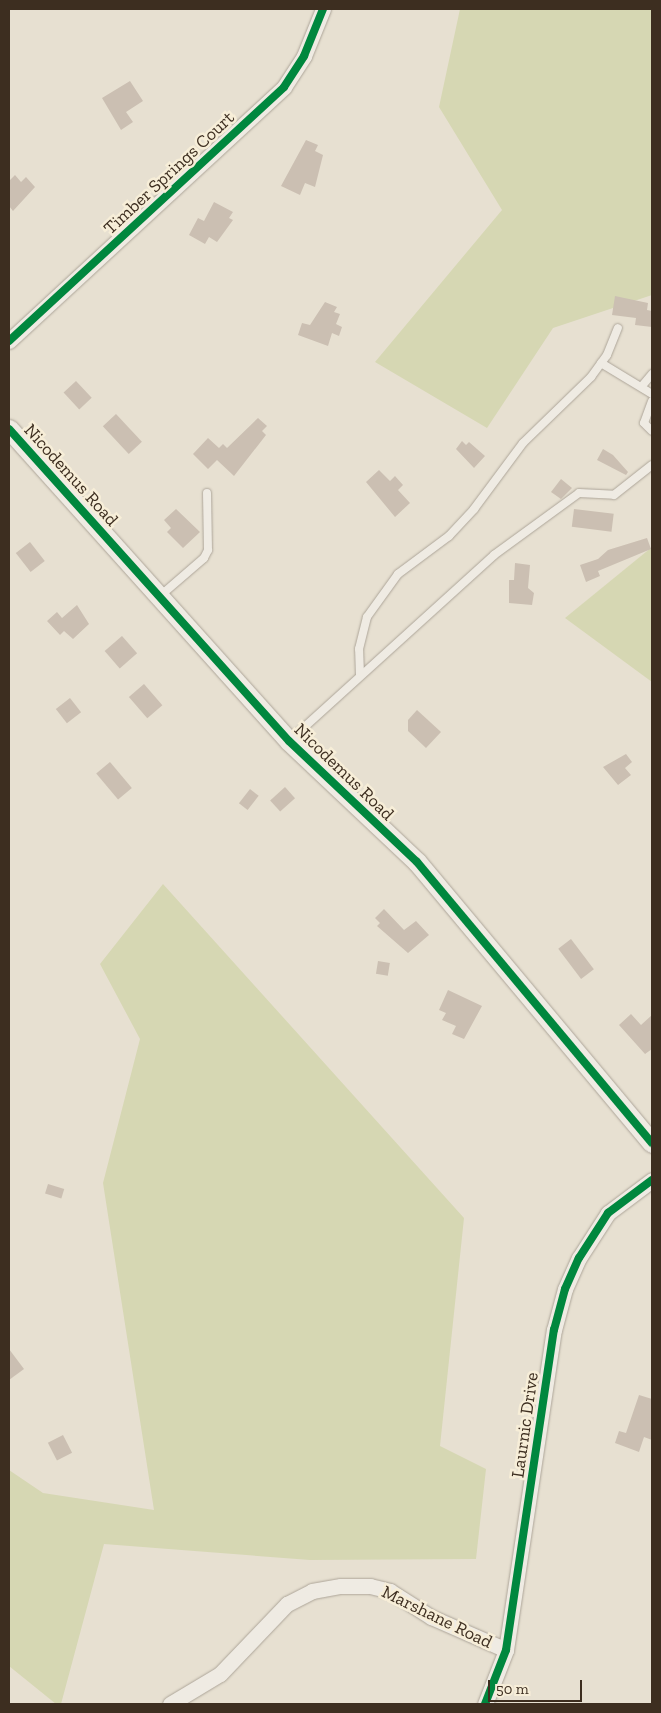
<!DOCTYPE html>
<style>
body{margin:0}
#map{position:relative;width:661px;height:1713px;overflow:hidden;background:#e7e0d1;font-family:"Zilla Slab",serif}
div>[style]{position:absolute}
.green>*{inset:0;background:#d6d7b3}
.building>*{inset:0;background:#cbbfb2;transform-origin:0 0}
.roads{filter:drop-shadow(0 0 1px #ada599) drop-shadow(0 0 1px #ada599)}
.service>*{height:8px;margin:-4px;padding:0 4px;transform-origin:4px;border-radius:4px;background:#efebe3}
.minor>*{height:15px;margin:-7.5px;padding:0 7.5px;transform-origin:7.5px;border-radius:7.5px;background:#efebe3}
.tertiary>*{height:19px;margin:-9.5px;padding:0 9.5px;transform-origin:9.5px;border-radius:9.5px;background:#efebe3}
.cycleway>*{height:8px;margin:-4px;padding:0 4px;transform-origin:4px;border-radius:4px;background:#00873e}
span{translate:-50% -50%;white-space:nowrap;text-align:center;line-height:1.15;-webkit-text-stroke:5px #f7eed8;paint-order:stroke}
.street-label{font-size:18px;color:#3d2e20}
.frame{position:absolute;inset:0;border:10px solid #3d2e20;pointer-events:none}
.scale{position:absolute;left:488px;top:1680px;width:94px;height:22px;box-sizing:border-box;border:2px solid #3d2e20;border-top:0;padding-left:6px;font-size:15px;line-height:18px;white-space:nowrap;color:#3d2e20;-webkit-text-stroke:4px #f7eed8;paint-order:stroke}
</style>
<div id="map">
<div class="green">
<div style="clip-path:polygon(460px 9px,652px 9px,652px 295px,553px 328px,487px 428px,375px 362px,502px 210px,439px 107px)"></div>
<div style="clip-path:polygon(652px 547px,652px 682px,565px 618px)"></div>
<div style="clip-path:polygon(163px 884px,464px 1218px,440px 1446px,486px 1469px,476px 1559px,310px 1560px,104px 1544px,61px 1704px,56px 1704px,9px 1666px,9px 1470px,43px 1493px,154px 1510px,103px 1183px,140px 1039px,100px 964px)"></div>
</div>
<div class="building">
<div style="clip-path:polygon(130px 81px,143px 101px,126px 112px,133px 122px,121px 130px,102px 98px)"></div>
<div style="clip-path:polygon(306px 140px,318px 145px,315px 151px,323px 155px,315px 187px,305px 183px,300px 195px,281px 186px)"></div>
<div style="clip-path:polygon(15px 175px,21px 182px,26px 177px,35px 187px,13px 211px,9px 206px,9px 181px)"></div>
<div style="clip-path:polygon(214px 202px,233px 212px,229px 218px,233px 220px,217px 242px,209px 237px,205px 244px,189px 235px,198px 218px,204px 221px)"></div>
<div style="clip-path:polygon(615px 296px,648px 303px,647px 310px,652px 311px,652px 327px,635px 325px,636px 318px,612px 315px)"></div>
<div style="clip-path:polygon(325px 302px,337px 307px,334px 312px,340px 314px,336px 324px,342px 327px,339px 336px,332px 333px,328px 346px,298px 335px,302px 323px,310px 325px)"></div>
<div style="left:76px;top:381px;width:23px;height:17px;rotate:47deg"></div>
<div style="left:116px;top:414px;width:38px;height:18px;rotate:47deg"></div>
<div style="clip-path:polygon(258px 418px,267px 426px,262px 431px,266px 435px,234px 476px,217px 460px,208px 469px,193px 454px,208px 438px,219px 448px,223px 444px,227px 448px)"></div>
<div style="clip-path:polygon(462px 441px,466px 445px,469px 442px,485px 456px,474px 468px,456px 449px)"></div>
<div style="clip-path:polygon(603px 449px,613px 455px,628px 472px,626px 475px,597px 460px)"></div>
<div style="clip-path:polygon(379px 470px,390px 481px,395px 476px,403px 485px,398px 490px,410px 503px,395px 517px,366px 482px)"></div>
<div style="clip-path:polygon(561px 479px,572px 488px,561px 499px,551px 492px)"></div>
<div style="clip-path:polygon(176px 509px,200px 532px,183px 548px,167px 532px,171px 528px,164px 520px)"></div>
<div style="left:574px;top:509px;width:40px;height:18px;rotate:7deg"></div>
<div style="clip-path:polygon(647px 538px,651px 549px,598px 571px,600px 576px,586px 582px,580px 565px,598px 559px,608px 550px)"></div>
<div style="left:30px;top:542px;width:24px;height:18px;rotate:52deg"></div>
<div style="clip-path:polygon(515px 563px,530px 565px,528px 588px,534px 593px,532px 605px,509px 603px,509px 580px,514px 580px)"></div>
<div style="clip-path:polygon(77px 605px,89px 624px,73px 639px,64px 631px,60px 635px,47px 621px,57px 612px,62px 618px)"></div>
<div style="left:122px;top:636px;width:23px;height:23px;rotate:49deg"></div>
<div style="left:144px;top:684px;width:28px;height:20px;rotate:49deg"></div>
<div style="left:70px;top:698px;width:18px;height:18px;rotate:52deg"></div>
<div style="clip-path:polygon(417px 710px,441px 732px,426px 748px,408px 731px,408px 720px)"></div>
<div style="clip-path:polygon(626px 754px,632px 762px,625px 768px,631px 775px,618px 785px,603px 767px)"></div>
<div style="left:110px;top:762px;width:34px;height:18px;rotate:50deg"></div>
<div style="left:285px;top:787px;width:15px;height:20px;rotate:48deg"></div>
<div style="left:250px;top:789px;width:11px;height:18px;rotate:38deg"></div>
<div style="clip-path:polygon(384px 909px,404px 930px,416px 921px,429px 935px,408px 953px,377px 926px,380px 923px,375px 918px)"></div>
<div style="left:571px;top:939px;width:38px;height:16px;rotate:53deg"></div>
<div style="left:378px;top:961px;width:12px;height:13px;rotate:9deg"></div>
<div style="clip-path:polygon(448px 990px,482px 1006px,464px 1039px,452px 1034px,456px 1026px,442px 1020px,446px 1013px,439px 1010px)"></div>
<div style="clip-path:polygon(631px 1014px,641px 1025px,652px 1015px,652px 1049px,645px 1054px,619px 1025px)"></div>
<div style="left:48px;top:1184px;width:17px;height:10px;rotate:17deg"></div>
<div style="clip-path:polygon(9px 1349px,24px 1369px,9px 1380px)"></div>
<div style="clip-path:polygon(639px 1395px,652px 1399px,652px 1440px,644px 1437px,639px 1452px,615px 1443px,619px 1431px,626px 1433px)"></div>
<div style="left:63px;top:1435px;width:20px;height:17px;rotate:63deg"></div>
</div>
<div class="roads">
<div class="service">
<div style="left:601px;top:363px;width:60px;rotate:31.3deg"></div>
<div style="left:642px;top:386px;width:16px;rotate:-50deg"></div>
<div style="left:652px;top:401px;width:23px;rotate:110deg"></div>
<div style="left:644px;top:423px;width:11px;rotate:45deg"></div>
<div style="left:160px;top:596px;width:58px;rotate:-40.8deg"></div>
<div style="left:204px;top:558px;width:9px;rotate:-63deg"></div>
<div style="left:208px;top:550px;width:57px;rotate:-91deg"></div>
<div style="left:360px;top:675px;width:26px;rotate:-92deg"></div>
<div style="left:359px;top:649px;width:33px;rotate:-76deg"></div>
<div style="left:367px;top:617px;width:53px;rotate:-54.2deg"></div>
<div style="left:398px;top:574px;width:64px;rotate:-36.7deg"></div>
<div style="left:449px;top:536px;width:37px;rotate:-47deg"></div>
<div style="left:474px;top:509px;width:82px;rotate:-53.4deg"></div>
<div style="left:523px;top:443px;width:95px;rotate:-44.1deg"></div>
<div style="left:591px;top:377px;width:27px;rotate:-54deg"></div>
<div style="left:607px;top:355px;width:29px;rotate:-68deg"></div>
<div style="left:289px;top:741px;width:277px;rotate:-42.2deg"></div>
<div style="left:494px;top:555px;width:105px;rotate:-36.1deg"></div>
<div style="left:579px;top:493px;width:35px;rotate:3deg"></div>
<div style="left:614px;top:495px;width:48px;rotate:-38.3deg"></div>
</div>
<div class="minor">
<div style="left:9px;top:341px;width:374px;rotate:-42.7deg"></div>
<div style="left:284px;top:87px;width:37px;rotate:-57deg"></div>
<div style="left:304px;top:56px;width:51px;rotate:-68deg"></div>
<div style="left:170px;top:1704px;width:58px;rotate:-31deg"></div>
<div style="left:220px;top:1674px;width:97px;rotate:-46.3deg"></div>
<div style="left:287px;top:1604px;width:28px;rotate:-27deg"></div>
<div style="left:312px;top:1591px;width:29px;rotate:-10deg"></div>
<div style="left:341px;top:1586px;width:29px"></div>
<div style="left:370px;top:1586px;width:21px;rotate:14deg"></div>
<div style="left:390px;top:1591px;width:49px;rotate:32.4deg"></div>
<div style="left:431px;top:1617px;width:82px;rotate:23.7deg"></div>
<div style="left:485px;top:1704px;width:58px;rotate:-68.7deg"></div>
<div style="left:506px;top:1650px;width:324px;rotate:-81.5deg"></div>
<div style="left:554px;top:1330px;width:42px;rotate:-75deg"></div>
<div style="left:565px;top:1289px;width:34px;rotate:-66deg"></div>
<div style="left:579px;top:1258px;width:54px;rotate:-57.2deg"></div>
<div style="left:608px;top:1213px;width:55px;rotate:-36.9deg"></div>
</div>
<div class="tertiary">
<div style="left:9px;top:429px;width:419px;rotate:48.1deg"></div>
<div style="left:289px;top:741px;width:176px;rotate:43.4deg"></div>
<div style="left:417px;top:862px;width:366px;rotate:50.1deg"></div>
</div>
</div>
<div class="cycleway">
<div style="left:9px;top:341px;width:374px;rotate:-42.7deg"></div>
<div style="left:284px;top:87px;width:37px;rotate:-57deg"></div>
<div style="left:304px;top:56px;width:51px;rotate:-68deg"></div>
<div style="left:9px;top:429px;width:419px;rotate:48.1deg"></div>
<div style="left:289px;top:741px;width:176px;rotate:43.4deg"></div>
<div style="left:417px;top:862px;width:366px;rotate:50.1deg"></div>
<div style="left:485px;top:1704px;width:58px;rotate:-68.7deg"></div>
<div style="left:506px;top:1650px;width:324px;rotate:-81.5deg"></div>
<div style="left:554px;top:1330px;width:42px;rotate:-75deg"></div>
<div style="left:565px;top:1289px;width:34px;rotate:-66deg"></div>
<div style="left:579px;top:1258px;width:54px;rotate:-57.2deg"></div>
<div style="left:608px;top:1213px;width:55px;rotate:-36.9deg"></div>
</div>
<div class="street-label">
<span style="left:169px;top:173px;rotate:-43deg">Timber Springs Court</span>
<span style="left:71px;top:475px;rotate:48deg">Nicodemus Road</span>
<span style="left:344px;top:772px;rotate:44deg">Nicodemus Road</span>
<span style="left:525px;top:1425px;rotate:-82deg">Laurnic Drive</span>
<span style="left:437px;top:1617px;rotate:26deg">Marshane Road</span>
</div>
<div class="frame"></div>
<div class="scale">50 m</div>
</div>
